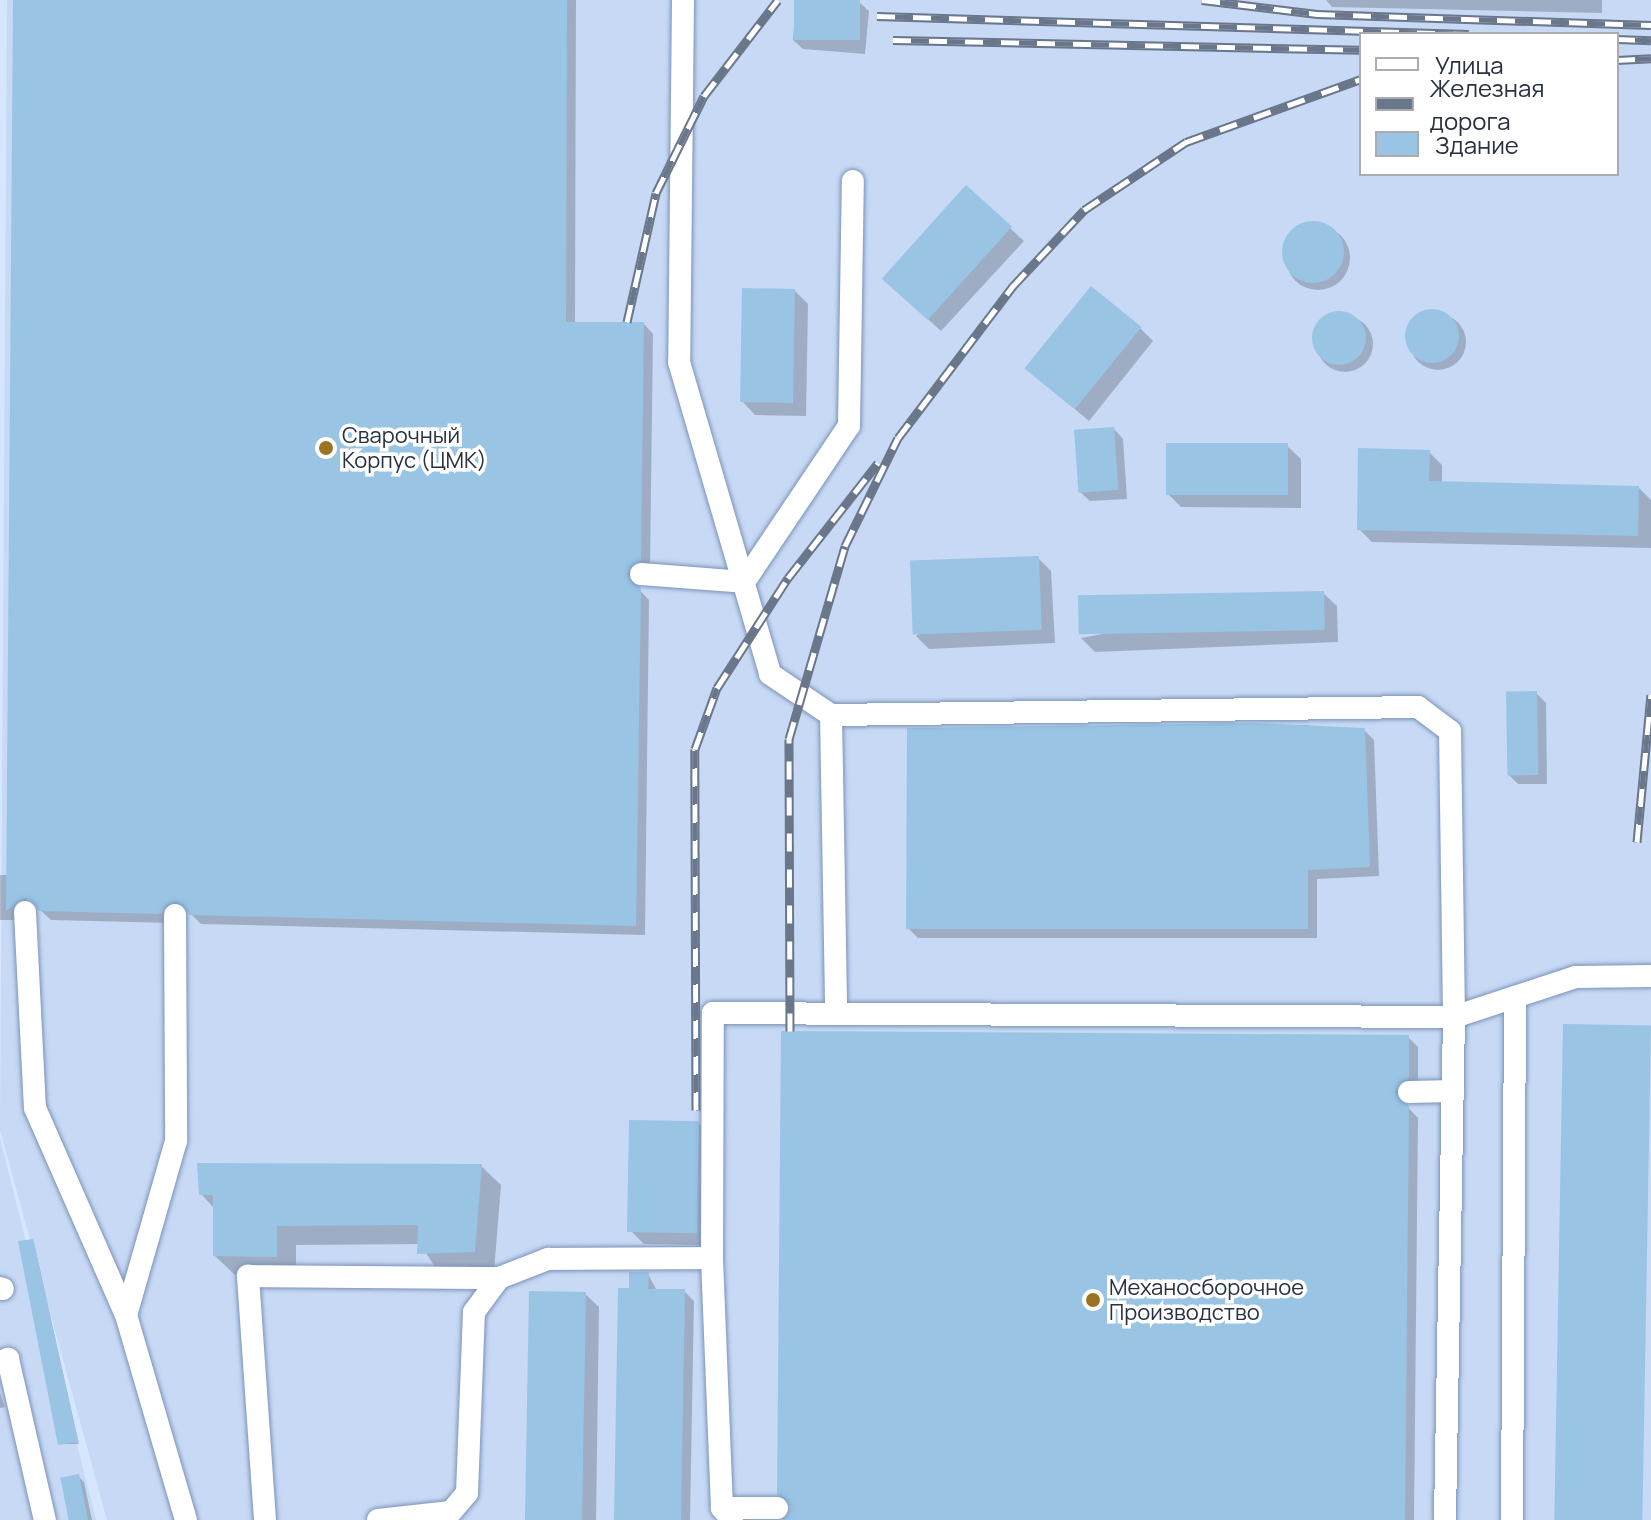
<!DOCTYPE html>
<meta charset="utf-8">
<style>
body{margin:0}
#map{position:relative;width:1651px;height:1520px;overflow:hidden;background:#d7e6ff;font-family:Manrope,sans-serif}
div>[style]{position:absolute}
.built>*{inset:0;background:#c7d9f5}
.shadow>*{inset:0;background:#0003}
.round{border-radius:50%}
.building>*{inset:0;background:#99c4e3;transform-origin:0 0}
.roads{filter:drop-shadow(0 0 2px #7b92b8) drop-shadow(0 0 2px #7b92b8)}
.minor>*{height:22px;margin:-11px;padding:0 11px;transform-origin:11px;border-radius:11px;background:#fff}
.rail>*{height:9px;margin-top:-4.5px;transform-origin:0;background:repeating-linear-gradient(90deg,#fff 0 18px,#6a7689 0 36px);box-sizing:border-box;border-block:2px solid #6a7689}
.dots>*{width:22px;height:22px;translate:-50% -50%;box-sizing:border-box;border:4px solid #fff;border-radius:50%}
span{translate:-50% -50%;white-space:nowrap;text-align:center;line-height:1.15;-webkit-text-stroke:7px #fff;paint-order:stroke}
.poi-label{font-size:22px;color:#273140}
.left{translate:0 -50%;text-align:left}
.legend{position:absolute;left:1359px;top:32px;width:260px;height:144px;box-sizing:border-box;background:#fff;border:2px solid #a9adb3;margin:0;padding:10px 14px;list-style:none;font-size:24px;color:#273140}
.legend li{display:flex;align-items:center;gap:16px;height:40px}
.legend b{width:40px;border:2px solid #a9adb3}
</style>
<div id="map">
<div class="built">
<div style="clip-path:polygon(evenodd,7px 0,1651px 0,1651px 1520px,107px 1520px,0 1130px,7px 0,1361px 34px,1617px 34px,1617px 174px,1361px 174px,1361px 34px)"></div>
<div style="clip-path:polygon(0 1138px,96px 1520px,0 1520px)"></div>
</div>
<div class="shadow">
<div style="clip-path:polygon(15px 0,576px 0,575px 324px,644px 324px,653px 334px,650px 570px,635px 585px,649px 600px,645px 935px,201px 924px,186px 909px,171px 923px,51px 920px,36px 906px,21px 920px,0 920px,0 875px,8px 875px)"></div>
<div style="clip-path:polygon(796px 0,859px 2px,869px 11px,865px 54px,803px 49px,793px 40px)"></div>
<div style="clip-path:polygon(1326px 0,1602px 0,1602px 13px,1332px 7px)"></div>
<div style="clip-path:polygon(966px 188px,1024px 241px,941px 331px,897px 291px)"></div>
<div class="round" style="left:1286px;top:226px;width:64px;height:64px"></div>
<div style="clip-path:polygon(795px 291px,808px 304px,806px 416px,755px 415px,742px 401px)"></div>
<div class="round" style="left:1410px;top:314px;width:56px;height:56px"></div>
<div class="round" style="left:1317px;top:316px;width:56px;height:56px"></div>
<div style="clip-path:polygon(1140px 328px,1153px 341px,1089px 421px,1027px 369px)"></div>
<div style="clip-path:polygon(1114px 429px,1123px 439px,1127px 499px,1090px 501px,1080px 492px)"></div>
<div style="clip-path:polygon(1287px 446px,1301px 459px,1301px 508px,1181px 507px,1168px 494px)"></div>
<div style="clip-path:polygon(1429px 452px,1442px 465px,1442px 483px,1639px 488px,1651px 500px,1651px 548px,1372px 542px,1359px 529px)"></div>
<div style="clip-path:polygon(1038px 558px,1051px 571px,1055px 643px,929px 649px,916px 636px)"></div>
<div style="clip-path:polygon(1323px 593px,1337px 606px,1338px 642px,1095px 652px,1081px 638px)"></div>
<div style="clip-path:polygon(1536px 693px,1546px 703px,1547px 784px,1518px 784px,1508px 774px)"></div>
<div style="clip-path:polygon(1308px 725px,1315px 732px,1364px 730px,1374px 740px,1379px 876px,1317px 879px,1317px 938px,918px 938px,908px 928px,909px 730px)"></div>
<div style="clip-path:polygon(1408px 1037px,1418px 1047px,1418px 1088px,1403px 1102px,1418px 1118px,1414px 1520px,782px 1520px)"></div>
<div style="clip-path:polygon(698px 1123px,711px 1136px,711px 1245px,644px 1244px,631px 1231px)"></div>
<div style="clip-path:polygon(481px 1166px,501px 1185px,494px 1272px,439px 1273px,420px 1244px,296px 1245px,296px 1276px,235px 1275px,215px 1256px,215px 1209px,201px 1194px)"></div>
<div style="clip-path:polygon(32px 1241px,34px 1243px,79px 1444px,60px 1444px)"></div>
<div style="clip-path:polygon(648px 1274px,657px 1291px,684px 1291px,694px 1301px,690px 1520px,616px 1520px,631px 1290px)"></div>
<div style="clip-path:polygon(585px 1294px,599px 1307px,596px 1520px,527px 1520px)"></div>
<div style="clip-path:polygon(0 1393px,5px 1407px,0 1408px)"></div>
<div style="clip-path:polygon(78px 1476px,84px 1482px,92px 1520px,71px 1520px)"></div>
</div>
<div class="building">
<div style="clip-path:polygon(13px 0,567px 0,566px 322px,644px 322px,641px 560px,627px 574px,641px 588px,636px 926px,189px 915px,176px 901px,161px 914px,39px 911px,25px 898px,6px 911px)"></div>
<div style="left:794px;top:0;width:66px;height:40px"></div>
<div style="left:966px;top:185px;width:62px;height:126px;rotate:42deg"></div>
<div class="round" style="left:1282px;top:221px;width:62px;height:62px"></div>
<div style="left:1091px;top:286px;width:65px;height:106px;rotate:39deg"></div>
<div style="left:742px;top:288px;width:53px;height:114px;rotate:1deg"></div>
<div class="round" style="left:1405px;top:309px;width:54px;height:54px"></div>
<div class="round" style="left:1312px;top:311px;width:54px;height:54px"></div>
<div style="left:1114px;top:427px;width:63px;height:40px;rotate:86deg"></div>
<div style="left:1166px;top:443px;width:122px;height:52px"></div>
<div style="clip-path:polygon(1358px 448px,1430px 450px,1429px 481px,1639px 486px,1638px 536px,1357px 530px)"></div>
<div style="left:1039px;top:556px;width:74px;height:129px;rotate:88deg"></div>
<div style="left:1324px;top:591px;width:39px;height:246px;rotate:89deg"></div>
<div style="left:1537px;top:691px;width:84px;height:31px;rotate:89deg"></div>
<div style="clip-path:polygon(1254px 723px,1365px 728px,1370px 867px,1308px 870px,1308px 929px,906px 929px,907px 728px)"></div>
<div style="left:1563px;top:1024px;width:88px;height:496px;rotate:1deg"></div>
<div style="clip-path:polygon(781px 1031px,1409px 1035px,1409px 1078px,1395px 1092px,1409px 1106px,1405px 1520px,784px 1520px,791px 1507px,777px 1494px)"></div>
<div style="left:629px;top:1120px;width:70px;height:112px;rotate:1deg"></div>
<div style="clip-path:polygon(197px 1163px,482px 1164px,475px 1252px,417px 1254px,418px 1225px,277px 1226px,277px 1257px,213px 1256px,213px 1195px,199px 1195px)"></div>
<div style="clip-path:polygon(33px 1239px,78px 1442px,58px 1445px,18px 1241px)"></div>
<div style="clip-path:polygon(629px 1272px,649px 1272px,648px 1289px,685px 1289px,681px 1520px,614px 1520px,618px 1288px,629px 1288px)"></div>
<div style="left:529px;top:1291px;width:57px;height:229px;rotate:1deg"></div>
<div style="left:79px;top:1474px;width:47px;height:19px;rotate:79deg"></div>
</div>
<div class="roads">
<div class="minor">
<div style="left:683px;top:0;width:362px;rotate:90.6deg"></div>
<div style="left:679px;top:362px;width:325px;rotate:73.7deg"></div>
<div style="left:770px;top:674px;width:73px;rotate:33.9deg"></div>
<div style="left:831px;top:715px;width:299px;rotate:89deg"></div>
<div style="left:641px;top:574px;width:103px;rotate:4.4deg"></div>
<div style="left:744px;top:582px;width:188px;rotate:-56.1deg"></div>
<div style="left:849px;top:426px;width:245px;rotate:-89.1deg"></div>
<div style="left:831px;top:715px;width:587px;rotate:-0.78deg"></div>
<div style="left:1418px;top:707px;width:40px;rotate:37deg"></div>
<div style="left:1450px;top:731px;width:286px;rotate:89.2deg"></div>
<div style="left:1454px;top:1017px;width:503px;rotate:91.03deg"></div>
<div style="left:25px;top:912px;width:196px;rotate:87.1deg"></div>
<div style="left:35px;top:1108px;width:226px;rotate:66.3deg"></div>
<div style="left:175px;top:915px;width:226px;rotate:89.7deg"></div>
<div style="left:176px;top:1141px;width:181px;rotate:106deg"></div>
<div style="left:126px;top:1315px;width:214px;rotate:73.7deg"></div>
<div style="left:1409px;top:1092px;width:44px;rotate:-1.3deg"></div>
<div style="left:0;top:1288px;width:3px;rotate:18deg"></div>
<div style="left:0;top:1362px;width:9px;rotate:-21deg"></div>
<div style="left:8px;top:1359px;width:165px;rotate:77.1deg"></div>
<div style="left:722px;top:1508px;width:55px"></div>
<div style="left:265px;top:1520px;width:245px;rotate:-94deg"></div>
<div style="left:248px;top:1276px;width:251px;rotate:0.5deg"></div>
<div style="left:378px;top:1520px;width:73px;rotate:-6.3deg"></div>
<div style="left:451px;top:1512px;width:25px;rotate:-50deg"></div>
<div style="left:467px;top:1493px;width:181px;rotate:-87.8deg"></div>
<div style="left:474px;top:1312px;width:42px;rotate:-53.7deg"></div>
<div style="left:499px;top:1278px;width:53px;rotate:-21.2deg"></div>
<div style="left:548px;top:1259px;width:164px;rotate:-0.3deg"></div>
<div style="left:732px;top:1520px;width:16px;rotate:-130deg"></div>
<div style="left:722px;top:1508px;width:250px;rotate:-92.3deg"></div>
<div style="left:712px;top:1258px;width:245px;rotate:-89.8deg"></div>
<div style="left:713px;top:1013px;width:741px;rotate:0.31deg"></div>
<div style="left:1454px;top:1017px;width:128px;rotate:-18.2deg"></div>
<div style="left:1576px;top:977px;width:75px;rotate:-0.8deg"></div>
<div style="left:1512px;top:1520px;width:523px;rotate:-89.67deg"></div>
</div>
</div>
<div class="rail">
<div style="left:1202px;top:0;width:116px;rotate:6.9deg"></div>
<div style="left:1317px;top:14px;width:334px;rotate:1.9deg"></div>
<div style="left:877px;top:16px;width:592px;rotate:1.74deg"></div>
<div style="left:1617px;top:39px;width:34px;rotate:2deg"></div>
<div style="left:893px;top:40px;width:468px;rotate:1.2deg"></div>
<div style="left:1617px;top:60px;width:34px;rotate:-3deg"></div>
<div style="left:627px;top:322px;width:132px;rotate:-77.3deg"></div>
<div style="left:656px;top:193px;width:108px;rotate:-63.7deg"></div>
<div style="left:704px;top:96px;width:121px;rotate:-52.4deg"></div>
<div style="left:1637px;top:842px;width:148px;rotate:-84.6deg"></div>
<div style="left:790px;top:1031px;width:292px;rotate:-90.2deg"></div>
<div style="left:789px;top:739px;width:201px;rotate:-73.8deg"></div>
<div style="left:845px;top:546px;width:120px;rotate:-63.9deg"></div>
<div style="left:898px;top:438px;width:191px;rotate:-52.9deg"></div>
<div style="left:1013px;top:286px;width:104px;rotate:-46.9deg"></div>
<div style="left:1084px;top:210px;width:123px;rotate:-33.7deg"></div>
<div style="left:1186px;top:142px;width:186px;rotate:-19.8deg"></div>
<div style="left:696px;top:1110px;width:361px;rotate:-90.2deg"></div>
<div style="left:695px;top:749px;width:65px;rotate:-70.2deg"></div>
<div style="left:717px;top:688px;width:131px;rotate:-57.2deg"></div>
<div style="left:788px;top:578px;width:146px;rotate:-52deg"></div>
</div>
<div class="dots">
<div style="left:326px;top:448px;background:#9c7320"></div>
<div style="left:1093px;top:1300px;background:#9c7320"></div>
</div>
<div class="poi-label">
<span class="left" style="left:342px;top:448px">Сварочный<br>Корпус (ЦМК)</span>
<span class="left" style="left:1109px;top:1300px">Механосборочное<br>Производство</span>
</div>
<ul class="legend">
<li><b style="height:10px;background:#fff"></b>Улица</li>
<li><b style="height:10px;background:#6a7689"></b>Железная дорога</li>
<li><b style="height:22px;background:#99c4e3"></b>Здание</li>
</ul>
</div>
